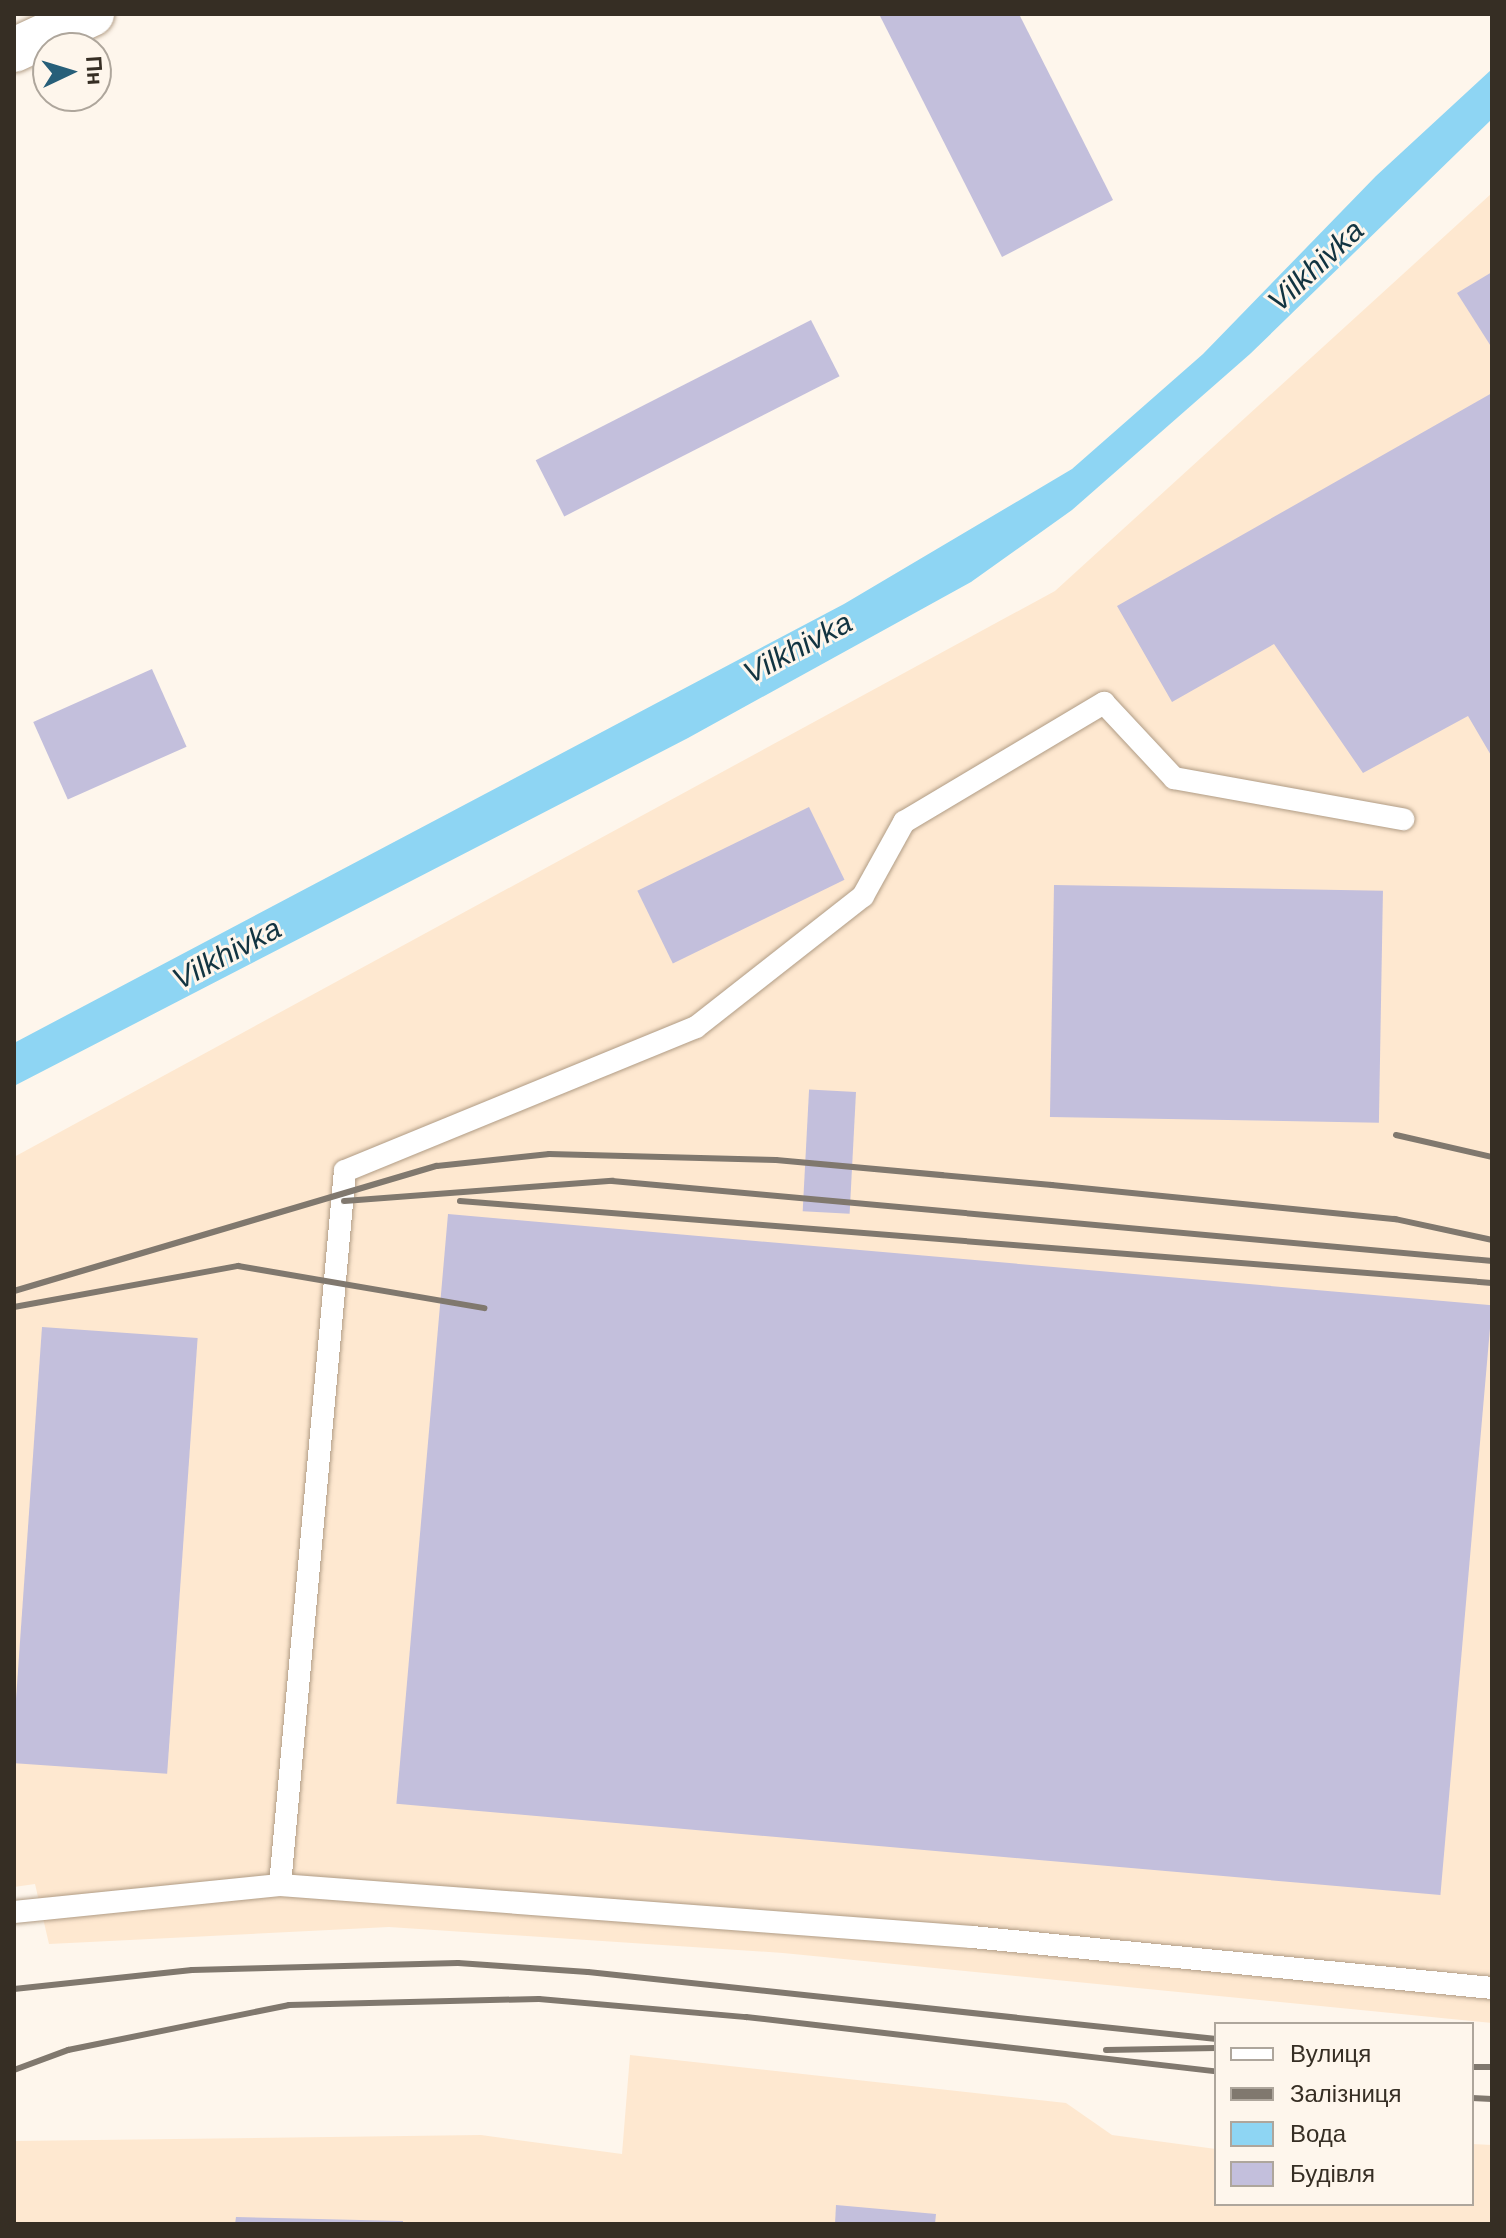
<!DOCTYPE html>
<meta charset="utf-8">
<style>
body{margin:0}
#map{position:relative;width:1506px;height:2238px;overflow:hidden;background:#fef6ec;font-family:Arial,sans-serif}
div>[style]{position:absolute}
.built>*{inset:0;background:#fee8d0}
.water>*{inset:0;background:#8ed5f3}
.building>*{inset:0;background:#c3bfdc;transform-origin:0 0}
.roads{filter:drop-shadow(0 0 2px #b09c85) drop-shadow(0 0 2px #b09c85)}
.service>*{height:22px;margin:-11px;padding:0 11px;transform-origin:11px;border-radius:11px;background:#fff}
.minor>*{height:44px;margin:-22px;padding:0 22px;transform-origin:22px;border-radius:22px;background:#fff}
.rail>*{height:6px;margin:-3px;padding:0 3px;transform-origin:3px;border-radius:3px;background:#80786e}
span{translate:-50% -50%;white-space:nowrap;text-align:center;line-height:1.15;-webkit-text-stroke:6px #fef6ec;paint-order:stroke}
.water-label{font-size:30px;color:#123441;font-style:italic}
.frame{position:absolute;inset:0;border:16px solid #362e24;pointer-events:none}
.legend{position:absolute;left:1214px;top:2022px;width:260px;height:184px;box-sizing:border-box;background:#fef6ec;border:2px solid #aea69c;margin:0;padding:10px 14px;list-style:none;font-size:24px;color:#362e24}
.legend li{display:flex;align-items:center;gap:16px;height:40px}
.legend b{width:40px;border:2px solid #aea69c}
.north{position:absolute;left:32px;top:32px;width:80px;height:80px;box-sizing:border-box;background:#fef6ec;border:2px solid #aea69c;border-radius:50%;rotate:86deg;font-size:22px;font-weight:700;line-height:32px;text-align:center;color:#362e24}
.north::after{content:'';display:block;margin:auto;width:28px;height:36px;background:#275f79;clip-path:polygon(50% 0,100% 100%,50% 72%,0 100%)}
</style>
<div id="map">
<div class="built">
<div style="clip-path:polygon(1492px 193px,1492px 2023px,783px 1953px,389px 1927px,49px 1944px,35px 1884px,14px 1887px,14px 1157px,1055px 591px)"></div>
<div style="clip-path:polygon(630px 2055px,1066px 2103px,1112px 2135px,1216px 2149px,1216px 2204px,1472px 2204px,1472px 2144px,1492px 2145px,1492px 2224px,14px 2224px,14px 2141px,481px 2135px,622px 2154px)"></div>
</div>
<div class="water">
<div style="clip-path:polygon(1492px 69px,1492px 119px,1250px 354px,1072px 510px,971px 582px,688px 738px,14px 1086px,14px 1043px,844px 604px,1072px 469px,1203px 354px,1376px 176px)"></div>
</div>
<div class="building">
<div style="clip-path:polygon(879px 14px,1019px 14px,1113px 200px,1002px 257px)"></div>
<div style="clip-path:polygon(1492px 272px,1492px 348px,1457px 293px)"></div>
<div style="left:811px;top:320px;width:63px;height:309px;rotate:63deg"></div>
<div style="clip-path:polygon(1492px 393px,1492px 757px,1468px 716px,1363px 773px,1274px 644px,1172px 702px,1117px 606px)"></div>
<div style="left:152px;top:669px;width:85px;height:130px;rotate:66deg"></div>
<div style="left:809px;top:807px;width:81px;height:191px;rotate:64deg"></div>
<div style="left:1054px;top:885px;width:329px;height:232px;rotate:1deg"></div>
<div style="left:856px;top:1092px;width:122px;height:47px;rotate:93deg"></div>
<div style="left:448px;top:1214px;width:1048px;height:592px;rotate:5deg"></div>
<div style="left:42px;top:1327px;width:156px;height:437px;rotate:4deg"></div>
<div style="clip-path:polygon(836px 2205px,936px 2214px,935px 2224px,835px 2224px)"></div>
<div style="clip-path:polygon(236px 2217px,403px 2221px,403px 2224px,235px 2224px)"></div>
</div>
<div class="roads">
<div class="service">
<div style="left:280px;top:1885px;width:694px;rotate:4.3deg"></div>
<div style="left:972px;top:1937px;width:522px;rotate:5.6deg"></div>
<div style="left:14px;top:1912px;width:267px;rotate:-5.8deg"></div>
<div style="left:280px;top:1885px;width:717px;rotate:-84.8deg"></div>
<div style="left:345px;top:1171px;width:379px;rotate:-22.3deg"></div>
<div style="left:696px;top:1027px;width:212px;rotate:-38.1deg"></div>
<div style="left:863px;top:896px;width:85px;rotate:-61deg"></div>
<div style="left:904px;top:822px;width:233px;rotate:-30.8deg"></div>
<div style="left:1104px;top:703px;width:103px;rotate:47deg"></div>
<div style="left:1174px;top:778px;width:233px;rotate:10.2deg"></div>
</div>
<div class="minor">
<div style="left:14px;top:50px;width:86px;rotate:-24.8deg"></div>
</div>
</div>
<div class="rail">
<div style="left:1396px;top:1135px;width:98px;rotate:12.9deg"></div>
<div style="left:344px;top:1201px;width:269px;rotate:-4.3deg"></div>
<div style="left:612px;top:1181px;width:884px;rotate:5.19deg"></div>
<div style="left:460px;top:1201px;width:1035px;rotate:4.54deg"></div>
<div style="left:14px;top:1291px;width:441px;rotate:-16.5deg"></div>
<div style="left:437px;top:1166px;width:113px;rotate:-6.1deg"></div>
<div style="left:549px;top:1154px;width:227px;rotate:1.5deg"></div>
<div style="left:776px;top:1160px;width:277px;rotate:5.2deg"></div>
<div style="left:1052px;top:1185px;width:345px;rotate:5.7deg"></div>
<div style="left:1395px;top:1219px;width:99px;rotate:12.2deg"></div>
<div style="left:14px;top:1307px;width:228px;rotate:-10.4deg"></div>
<div style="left:238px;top:1266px;width:250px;rotate:9.7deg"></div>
<div style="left:14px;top:1989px;width:179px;rotate:-6.1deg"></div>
<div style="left:192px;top:1970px;width:266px;rotate:-1.5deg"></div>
<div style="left:458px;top:1963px;width:130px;rotate:4deg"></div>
<div style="left:588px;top:1972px;width:632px;rotate:6.09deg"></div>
<div style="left:1106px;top:2050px;width:110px;rotate:-1deg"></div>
<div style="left:1472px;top:2067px;width:20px"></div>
<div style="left:14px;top:2070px;width:58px;rotate:-20.3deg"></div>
<div style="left:68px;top:2050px;width:226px;rotate:-11.5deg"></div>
<div style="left:289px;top:2005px;width:250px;rotate:-1.4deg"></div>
<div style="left:539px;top:1999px;width:208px;rotate:5deg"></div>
<div style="left:746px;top:2017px;width:473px;rotate:6.6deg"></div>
<div style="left:1472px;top:2098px;width:20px;rotate:3deg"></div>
</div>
<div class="water-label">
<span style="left:1316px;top:266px;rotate:-43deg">Vilkhivka</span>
<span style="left:798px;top:648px;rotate:-28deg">Vilkhivka</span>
<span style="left:227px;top:954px;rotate:-28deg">Vilkhivka</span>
</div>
<div class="frame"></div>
<ul class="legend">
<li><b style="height:10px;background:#fff"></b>Вулиця</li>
<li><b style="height:10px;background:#80786e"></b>Залізниця</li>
<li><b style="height:22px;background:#8ed5f3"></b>Вода</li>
<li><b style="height:22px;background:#c3bfdc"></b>Будівля</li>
</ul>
<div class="north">Пн</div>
</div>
